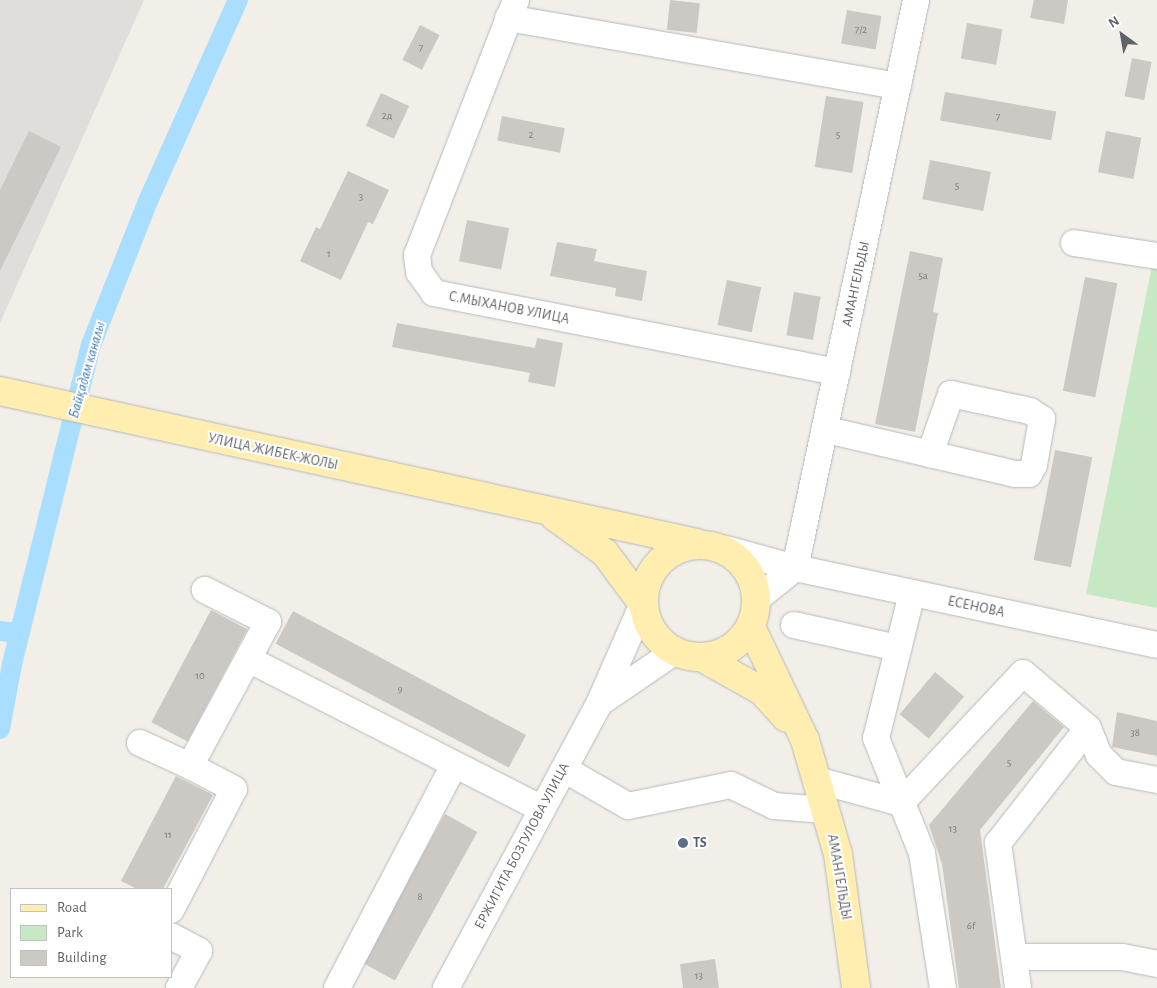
<!DOCTYPE html>
<meta charset="utf-8">
<style>
body{margin:0}
#map{position:relative;width:1157px;height:988px;overflow:hidden;background:#f1efe8;font-family:"Alegreya Sans",sans-serif}
div>[style]{position:absolute}
.industrial>*{inset:0;background:#e0deda}
.green>*{inset:0;background:#c6e9c4}
.canal>*{height:20px;margin:-10px;padding:0 10px;transform-origin:10px;border-radius:10px;background:#aadeff}
.building>*{inset:0;background:#ccc9c5;transform-origin:0 0}
.roads{filter:drop-shadow(0 0 1px #b5b8bc) drop-shadow(0 0 1px #b5b8bc)}
.minor>*{height:26px;margin:-13px;padding:0 13px;transform-origin:13px;border-radius:13px;background:#fff}
.major>*{height:28px;margin:-14px;padding:0 14px;transform-origin:14px;border-radius:14px;background:#ffeeaf}
.major>.ring{margin:-14px;padding:0;box-sizing:content-box;background:none;border:28px solid #ffeeaf;border-radius:50%}
.dots>*{width:14px;height:14px;translate:-50% -50%;box-sizing:border-box;border:2px solid #fff;border-radius:50%}
span{translate:-50% -50%;white-space:nowrap;text-align:center;line-height:1.15;-webkit-text-stroke:4px #fff;paint-order:stroke}
.number-label{font-size:11px;color:#7a7c7f}
.number-label span{-webkit-text-stroke-width:0}
.street-label{font-size:14px;color:#5f6368}
.service-label{font-size:14px;color:#4e5e75;font-weight:700}
.left{translate:0 -50%;text-align:left}
.water-label{font-size:15px;color:#3e7aad;font-style:italic}
.legend{position:absolute;left:10px;top:888px;width:162px;height:90px;box-sizing:border-box;background:#fff;border:1px solid #bfc1c3;margin:0;padding:6px 9px;list-style:none;font-size:15px;color:#5f6368}
.legend li{display:flex;align-items:center;gap:10px;height:25px}
.legend b{width:25px;border:1px solid #bfc1c3}
.north{position:absolute;left:1097px;top:10px;width:50px;height:50px;-webkit-text-stroke:4px #fff;paint-order:stroke;rotate:328deg;font-size:14px;font-weight:700;line-height:20px;text-align:center;color:#5f6368}
.north::after{content:'';display:block;margin:auto;width:18px;height:22px;background:#5f6368;clip-path:polygon(50% 0,100% 100%,50% 72%,0 100%)}
</style>
<div id="map">
<div class="industrial">
<div style="clip-path:polygon(0 0,144px 0,0 323px)"></div>
</div>
<div class="green">
<div style="clip-path:polygon(1157px 241px,1157px 608px,1086px 594px)"></div>
</div>
<div class="canal">
<div style="left:0;top:631px;width:20px;rotate:6deg"></div>
<div style="left:0;top:729px;width:66px;rotate:-79.5deg"></div>
<div style="left:12px;top:664px;width:329px;rotate:-76.1deg"></div>
<div style="left:91px;top:345px;width:155px;rotate:-68.4deg"></div>
<div style="left:148px;top:201px;width:220px;rotate:-65.9deg"></div>
</div>
<div class="building">
<div style="left:670px;top:0;width:30px;height:30px;rotate:6deg"></div>
<div style="clip-path:polygon(1034px 0,1068px 0,1064px 24px,1030px 18px)"></div>
<div style="left:847px;top:10px;width:35px;height:34px;rotate:10deg"></div>
<div style="left:967px;top:23px;width:36px;height:36px;rotate:10deg"></div>
<div style="left:420px;top:25px;width:22px;height:39px;rotate:27deg"></div>
<div style="left:1132px;top:58px;width:20px;height:39px;rotate:11deg"></div>
<div style="left:945px;top:92px;width:113px;height:29px;rotate:10deg"></div>
<div style="left:381px;top:93px;width:31px;height:36px;rotate:25deg"></div>
<div style="left:826px;top:96px;width:38px;height:72px;rotate:9deg"></div>
<div style="left:502px;top:116px;width:64px;height:25px;rotate:11deg"></div>
<div style="clip-path:polygon(29px 131px,61px 147px,0 271px,0 190px)"></div>
<div style="left:1106px;top:131px;width:36px;height:42px;rotate:11deg"></div>
<div style="left:930px;top:160px;width:62px;height:40px;rotate:11deg"></div>
<div style="clip-path:polygon(348px 171px,389px 190px,373px 224px,368px 222px,341px 280px,300px 261px,316px 227px,320px 229px)"></div>
<div style="left:467px;top:220px;width:43px;height:42px;rotate:11deg"></div>
<div style="clip-path:polygon(557px 242px,597px 249px,594px 261px,647px 271px,642px 301px,615px 296px,616px 288px,550px 276px)"></div>
<div style="clip-path:polygon(910px 251px,943px 258px,933px 312px,938px 313px,915px 432px,875px 424px)"></div>
<div style="left:1085px;top:277px;width:33px;height:116px;rotate:11deg"></div>
<div style="left:727px;top:280px;width:35px;height:46px;rotate:12deg"></div>
<div style="left:794px;top:292px;width:27px;height:44px;rotate:10deg"></div>
<div style="clip-path:polygon(397px 323px,535px 348px,537px 338px,563px 343px,555px 387px,528px 382px,530px 373px,392px 347px)"></div>
<div style="left:1055px;top:450px;width:38px;height:112px;rotate:11deg"></div>
<div style="left:211px;top:610px;width:41px;height:127px;rotate:28deg"></div>
<div style="left:293px;top:611px;width:264px;height:37px;rotate:28deg"></div>
<div style="left:935px;top:672px;width:38px;height:55px;rotate:40deg"></div>
<div style="clip-path:polygon(1033px 701px,1064px 727px,980px 830px,1001px 988px,959px 988px,942px 864px,929px 825px)"></div>
<div style="clip-path:polygon(1117px 712px,1157px 721px,1157px 756px,1112px 747px)"></div>
<div style="clip-path:polygon(176px 776px,213px 795px,163px 889px,137px 889px,121px 881px)"></div>
<div style="left:445px;top:814px;width:37px;height:170px;rotate:29deg"></div>
<div style="clip-path:polygon(715px 959px,719px 988px,683px 988px,680px 964px)"></div>
</div>
<div class="roads">
<div class="minor">
<div style="left:516px;top:0;width:274px;rotate:111.2deg"></div>
<div style="left:417px;top:255px;width:17px;rotate:83deg"></div>
<div style="left:419px;top:272px;width:26px;rotate:54deg"></div>
<div style="left:434px;top:293px;width:411px;rotate:11.1deg"></div>
<div style="left:508px;top:18px;width:396px;rotate:9.9deg"></div>
<div style="left:1074px;top:243px;width:84px;rotate:8.9deg"></div>
<div style="left:827px;top:430px;width:106px;rotate:13.1deg"></div>
<div style="left:930px;top:454px;width:87px;rotate:13.2deg"></div>
<div style="left:1015px;top:474px;width:14px"></div>
<div style="left:1029px;top:474px;width:10px;rotate:-61deg"></div>
<div style="left:1034px;top:465px;width:47px;rotate:-80.1deg"></div>
<div style="left:1042px;top:419px;width:14px;rotate:-146deg"></div>
<div style="left:1030px;top:411px;width:81px;rotate:-167.9deg"></div>
<div style="left:951px;top:394px;width:64px;rotate:109.3deg"></div>
<div style="left:726px;top:549px;width:72px;rotate:15.4deg"></div>
<div style="left:795px;top:568px;width:370px;rotate:12deg"></div>
<div style="left:795px;top:568px;width:581px;rotate:-77.97deg"></div>
<div style="left:912px;top:593px;width:149px;rotate:103.9deg"></div>
<div style="left:876px;top:738px;width:124px;rotate:68.2deg"></div>
<div style="left:922px;top:853px;width:137px;rotate:81.2deg"></div>
<div style="left:758px;top:598px;width:48px;rotate:-39deg"></div>
<div style="left:794px;top:625px;width:107px;rotate:12.5deg"></div>
<div style="left:248px;top:659px;width:330px;rotate:27deg"></div>
<div style="left:601px;top:702px;width:88px;rotate:-34.4deg"></div>
<div style="left:1088px;top:728px;width:29px;rotate:68deg"></div>
<div style="left:1099px;top:755px;width:24px;rotate:45deg"></div>
<div style="left:1116px;top:772px;width:42px;rotate:11deg"></div>
<div style="left:140px;top:743px;width:55px;rotate:24.7deg"></div>
<div style="left:564px;top:769px;width:74px;rotate:30deg"></div>
<div style="left:628px;top:806px;width:105px;rotate:-11.5deg"></div>
<div style="left:731px;top:785px;width:48px;rotate:26deg"></div>
<div style="left:774px;top:806px;width:51px;rotate:4.5deg"></div>
<div style="left:817px;top:780px;width:87px;rotate:15.3deg"></div>
<div style="left:901px;top:803px;width:178px;rotate:-46.8deg"></div>
<div style="left:1023px;top:673px;width:85px;rotate:40.2deg"></div>
<div style="left:1088px;top:728px;width:146px;rotate:128deg"></div>
<div style="left:998px;top:843px;width:146px;rotate:82.1deg"></div>
<div style="left:171px;top:910px;width:136px;rotate:-62.5deg"></div>
<div style="left:234px;top:789px;width:50px;rotate:-152.4deg"></div>
<div style="left:190px;top:766px;width:164px;rotate:-61.6deg"></div>
<div style="left:268px;top:622px;width:71px;rotate:-153.1deg"></div>
<div style="left:171px;top:936px;width:32px;rotate:28deg"></div>
<div style="left:199px;top:951px;width:42px;rotate:118.4deg"></div>
<div style="left:1014px;top:957px;width:108px"></div>
<div style="left:1122px;top:957px;width:36px;rotate:11deg"></div>
<div style="left:337px;top:988px;width:252px;rotate:-62.3deg"></div>
<div style="left:446px;top:988px;width:323px;rotate:-61.7deg"></div>
<div style="left:599px;top:704px;width:109px;rotate:-66.3deg"></div>
</div>
<div class="major">
<div style="left:0;top:391px;width:713px;rotate:12.3deg"></div>
<div style="left:555px;top:517px;width:62px;rotate:35.8deg"></div>
<div style="left:605px;top:553px;width:64px;rotate:53.3deg"></div>
<div class="ring" style="left:644px;top:545px;width:84px;height:84px"></div>
<div style="left:751px;top:627px;width:125px;rotate:64.5deg"></div>
<div style="left:805px;top:740px;width:119px;rotate:73.9deg"></div>
<div style="left:838px;top:854px;width:135px;rotate:82.3deg"></div>
<div style="left:703px;top:658px;width:68px;rotate:29.2deg"></div>
<div style="left:762px;top:691px;width:36px;rotate:48deg"></div>
</div>
</div>
<div class="dots">
<div style="left:683px;top:843px;background:#5c6f8a"></div>
</div>
<div class="number-label">
<span style="left:861px;top:30px">7/2</span>
<span style="left:421px;top:48px">7</span>
<span style="left:387px;top:116px">2д</span>
<span style="left:998px;top:117px">7</span>
<span style="left:531px;top:135px">2</span>
<span style="left:838px;top:135px">5</span>
<span style="left:957px;top:186px">5</span>
<span style="left:361px;top:197px">3</span>
<span style="left:329px;top:254px">1</span>
<span style="left:923px;top:276px">5а</span>
<span style="left:200px;top:676px">10</span>
<span style="left:400px;top:689px">9</span>
<span style="left:1135px;top:733px">38</span>
<span style="left:1009px;top:763px">5</span>
<span style="left:953px;top:829px">13</span>
<span style="left:168px;top:835px">11</span>
<span style="left:420px;top:897px">8</span>
<span style="left:971px;top:926px">6f</span>
<span style="left:699px;top:976px">13</span>
</div>
<div class="street-label">
<span style="left:856px;top:284px;rotate:-78deg">АМАНГЕЛЬДЫ</span>
<span style="left:509px;top:308px;rotate:11deg">С.МЫХАНОВ УЛИЦА</span>
<span style="left:273px;top:452px;rotate:12deg">УЛИЦА ЖИБЕК-ЖОЛЫ</span>
<span style="left:976px;top:607px;rotate:12deg">ЕСЕНОВА</span>
<span style="left:522px;top:846px;rotate:-62deg">ЕРЖИГИТА БОЗГУЛОВА УЛИЦА</span>
<span style="left:839px;top:877px;rotate:80deg">АМАНГЕЛЬДЫ</span>
</div>
<div class="service-label">
<span class="left" style="left:693px;top:843px">TS</span>
</div>
<div class="water-label">
<span style="left:87px;top:370px;rotate:-74deg">Байқадам каналы</span>
</div>
<ul class="legend">
<li><b style="height:6px;background:#ffeeaf"></b>Road</li>
<li><b style="height:14px;background:#c6e9c4"></b>Park</li>
<li><b style="height:14px;background:#ccc9c5"></b>Building</li>
</ul>
<div class="north">N</div>
</div>
